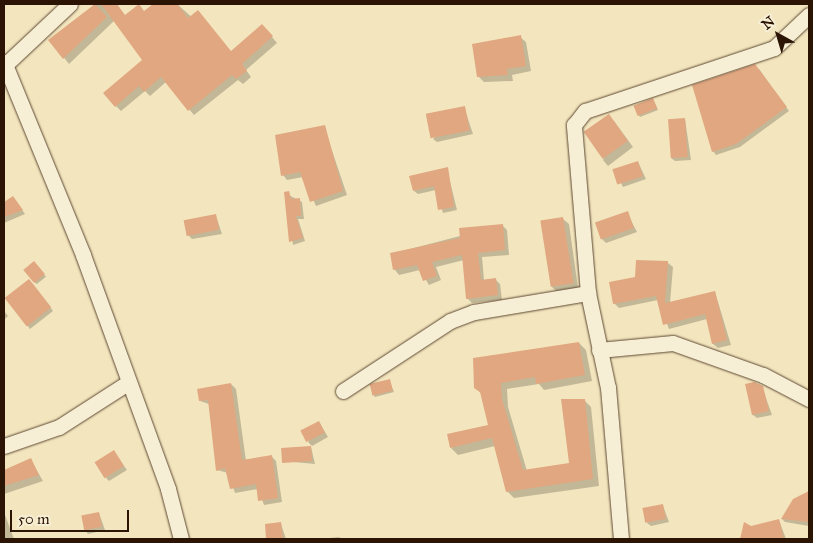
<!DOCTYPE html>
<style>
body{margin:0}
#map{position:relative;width:813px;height:543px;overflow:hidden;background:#f3e6be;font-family:"IM FELL Great Primer",serif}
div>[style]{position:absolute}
.shadow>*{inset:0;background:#0003;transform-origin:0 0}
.building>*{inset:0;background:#e0a781;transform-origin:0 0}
.roads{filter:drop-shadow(0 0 1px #5e4833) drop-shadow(0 0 1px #5e4833)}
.minor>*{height:15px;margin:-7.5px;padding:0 7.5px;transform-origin:7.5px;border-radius:7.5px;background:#f7efd5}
span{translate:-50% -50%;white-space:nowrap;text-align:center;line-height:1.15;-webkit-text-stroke:4px #f7efd5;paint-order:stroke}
.frame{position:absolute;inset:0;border:5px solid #2c1405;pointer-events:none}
.north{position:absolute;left:753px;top:10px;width:50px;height:50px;-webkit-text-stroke:4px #f7efd5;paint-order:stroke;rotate:321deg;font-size:14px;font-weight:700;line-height:20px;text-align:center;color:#2c1405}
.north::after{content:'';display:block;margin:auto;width:18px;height:22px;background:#2c1405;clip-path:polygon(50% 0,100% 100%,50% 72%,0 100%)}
.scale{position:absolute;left:10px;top:510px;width:119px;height:22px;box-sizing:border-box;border:2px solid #2c1405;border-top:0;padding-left:6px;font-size:15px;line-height:18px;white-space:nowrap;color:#2c1405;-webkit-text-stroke:4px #f7efd5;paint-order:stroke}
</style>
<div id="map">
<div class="shadow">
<div style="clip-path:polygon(96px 4px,113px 4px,125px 17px,145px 12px,155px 4px,177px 4px,231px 52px,267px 31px,277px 43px,246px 70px,251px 77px,243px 84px,238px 80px,194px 115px,166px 82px,150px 96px,145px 91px,121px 111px,116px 106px,144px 60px,115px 20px,69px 64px,50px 40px)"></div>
<div style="clip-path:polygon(520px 37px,526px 42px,531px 71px,512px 75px,513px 81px,484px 82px,478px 76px)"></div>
<div style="clip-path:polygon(759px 69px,789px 111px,740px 147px,716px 155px,713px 151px)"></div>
<div style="clip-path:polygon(654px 101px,658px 110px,640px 117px,634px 106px)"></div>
<div style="clip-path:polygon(464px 107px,473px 134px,437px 142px,433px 139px)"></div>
<div style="clip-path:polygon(685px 119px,691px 160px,675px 161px,671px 158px)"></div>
<div style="clip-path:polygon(614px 121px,633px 147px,608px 166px,603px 160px)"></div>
<div style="clip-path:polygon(324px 127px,347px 195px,316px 206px,303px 177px,287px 180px,283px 175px)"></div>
<div style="clip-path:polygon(638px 162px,646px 179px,623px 187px,615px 171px)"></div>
<div style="clip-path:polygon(447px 169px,457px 210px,443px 213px,436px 190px,418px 194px,414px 191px)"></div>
<div style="clip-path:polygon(285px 193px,302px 202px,304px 219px,298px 219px,305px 241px,293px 245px)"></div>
<div style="clip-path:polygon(13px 197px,25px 214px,4px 223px,4px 204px)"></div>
<div style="clip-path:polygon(627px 213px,637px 232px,606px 243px,602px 239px)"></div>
<div style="clip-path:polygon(216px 216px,222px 234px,192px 239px,188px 235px)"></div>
<div style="clip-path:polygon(563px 219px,569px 224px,578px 288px,557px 292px,551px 286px)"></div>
<div style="clip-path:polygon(502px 225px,507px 230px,509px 255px,482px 257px,484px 280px,495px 279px,500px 284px,502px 300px,472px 303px,467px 298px,464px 260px,436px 267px,441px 280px,429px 285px,420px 270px,399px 275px,395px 270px,391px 254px)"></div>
<div style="left:34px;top:262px;width:19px;height:12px;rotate:51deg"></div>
<div style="clip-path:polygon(668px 263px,673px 267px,670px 303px,715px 292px,731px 345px,718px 348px,713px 344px,707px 319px,669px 329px,658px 300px,619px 308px,614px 303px,636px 278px)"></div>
<div style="clip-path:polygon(33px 284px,53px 311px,30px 329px,27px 325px)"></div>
<div style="clip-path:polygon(4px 311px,8px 316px,4px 320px)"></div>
<div style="clip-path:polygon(579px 343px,586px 350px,592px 381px,544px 390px,539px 384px,507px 389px,508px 407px,527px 471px,570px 464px,584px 400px,591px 407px,599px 486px,514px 498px,507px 491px,495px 446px,458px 455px,451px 448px,490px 426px,482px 394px,475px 388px)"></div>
<div style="clip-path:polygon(389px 380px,394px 392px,375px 397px,374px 396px)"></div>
<div style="clip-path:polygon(231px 384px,236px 389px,246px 461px,272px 457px,276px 461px,282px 502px,264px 505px,258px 489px,235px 493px,228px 473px,217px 470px,209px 404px,200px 401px)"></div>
<div style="clip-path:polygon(762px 387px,772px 415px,757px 418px,753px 415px)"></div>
<div style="clip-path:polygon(319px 422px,328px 437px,312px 446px,308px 442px)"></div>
<div style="clip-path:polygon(311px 447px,315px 464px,282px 461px)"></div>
<div style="clip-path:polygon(114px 452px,127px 470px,109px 481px,106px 478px)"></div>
<div style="clip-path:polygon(30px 459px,43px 481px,4px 494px,4px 471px)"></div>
<div style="clip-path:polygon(809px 492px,809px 526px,785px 522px,782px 519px,794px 500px)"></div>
<div style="clip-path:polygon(663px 506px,669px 522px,651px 526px,647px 523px)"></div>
<div style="clip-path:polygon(4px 512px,14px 539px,4px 539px)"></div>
<div style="clip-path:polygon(99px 513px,105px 530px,88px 534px,85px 530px)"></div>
<div style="clip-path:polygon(779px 520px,786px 539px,769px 539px,765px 524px)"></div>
<div style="clip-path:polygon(281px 524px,286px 539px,267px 539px,266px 525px)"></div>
<div style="clip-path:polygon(339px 537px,342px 539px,320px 539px)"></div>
</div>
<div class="building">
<div style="clip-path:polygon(95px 4px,107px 17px,63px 59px,48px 40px)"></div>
<div style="clip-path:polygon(101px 4px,117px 4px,125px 15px,139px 4px,144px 11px,153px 4px,177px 4px,188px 18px,198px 10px,231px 51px,262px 24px,273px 36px,242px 64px,247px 71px,236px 79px,232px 75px,188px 111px,161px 77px,144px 92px,139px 86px,115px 107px,103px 93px,142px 60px)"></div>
<div style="clip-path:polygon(521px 35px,526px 66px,507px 69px,508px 75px,477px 77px,472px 44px)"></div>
<div style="clip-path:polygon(755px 64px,787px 107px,736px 144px,712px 152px,692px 85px)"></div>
<div style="left:653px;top:98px;width:11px;height:21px;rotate:68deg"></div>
<div style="left:465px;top:106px;width:25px;height:40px;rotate:79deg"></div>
<div style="left:609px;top:114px;width:33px;height:31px;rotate:55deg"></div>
<div style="left:685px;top:118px;width:39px;height:17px;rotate:86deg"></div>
<div style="clip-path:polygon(325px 125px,343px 191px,310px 202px,300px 172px,281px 176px,275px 135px)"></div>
<div style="left:638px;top:161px;width:16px;height:27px;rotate:72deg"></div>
<div style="clip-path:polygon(448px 167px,454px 207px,438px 210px,434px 186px,413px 191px,409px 176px)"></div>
<div style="clip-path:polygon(289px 191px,291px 199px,300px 198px,301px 216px,296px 216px,303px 238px,289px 242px,284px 192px)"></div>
<div style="clip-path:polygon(13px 196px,23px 210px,4px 217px,4px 202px)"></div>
<div style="left:628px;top:211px;width:18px;height:35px;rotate:71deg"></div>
<div style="left:216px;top:214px;width:16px;height:33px;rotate:79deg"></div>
<div style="left:563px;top:217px;width:67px;height:23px;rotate:81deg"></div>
<div style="clip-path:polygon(503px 224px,505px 250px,478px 253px,481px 280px,496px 278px,498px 295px,466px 299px,462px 255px,432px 262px,437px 276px,423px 281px,417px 265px,393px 270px,390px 253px,460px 238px,459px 228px)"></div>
<div style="clip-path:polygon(636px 260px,668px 261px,665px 303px,715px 291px,727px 340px,712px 344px,705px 314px,663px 325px,656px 296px,613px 304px,609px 282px,635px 277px)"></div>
<div style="left:34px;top:261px;width:17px;height:14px;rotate:50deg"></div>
<div style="left:29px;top:279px;width:36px;height:31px;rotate:52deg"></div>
<div style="clip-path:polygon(579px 342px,585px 375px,536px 384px,535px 377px,501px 383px,502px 399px,523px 470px,569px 463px,561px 399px,585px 399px,593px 479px,506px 492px,492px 438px,450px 448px,447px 434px,488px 425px,480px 392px,474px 388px,473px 358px)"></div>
<div style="left:390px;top:379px;width:12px;height:21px;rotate:76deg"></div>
<div style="clip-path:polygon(754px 382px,763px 386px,769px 411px,752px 415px,745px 384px)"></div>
<div style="clip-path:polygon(231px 383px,242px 460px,272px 455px,278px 498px,258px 501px,256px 484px,230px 489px,225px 468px,216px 471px,208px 400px,199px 401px,197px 389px)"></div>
<div style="left:319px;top:421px;width:13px;height:21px;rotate:63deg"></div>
<div style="left:311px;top:446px;width:15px;height:30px;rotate:86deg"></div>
<div style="left:114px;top:450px;width:19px;height:23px;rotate:58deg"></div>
<div style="clip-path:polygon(31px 458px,39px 475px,4px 486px,4px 470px)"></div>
<div style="clip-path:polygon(809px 491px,809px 522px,781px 519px,793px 499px)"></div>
<div style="left:663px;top:504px;width:15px;height:21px;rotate:79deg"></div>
<div style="left:99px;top:512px;width:15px;height:18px;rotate:79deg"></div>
<div style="clip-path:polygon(779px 519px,784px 539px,740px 539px,744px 522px,751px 526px)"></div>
<div style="clip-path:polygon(281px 522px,283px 539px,266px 539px,265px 524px)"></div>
</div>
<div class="roads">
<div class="minor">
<div style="left:4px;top:62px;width:209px;rotate:67.7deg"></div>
<div style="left:83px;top:255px;width:249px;rotate:70deg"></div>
<div style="left:168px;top:489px;width:52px;rotate:75.4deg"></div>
<div style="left:5px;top:65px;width:89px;rotate:-43.2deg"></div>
<div style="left:599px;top:350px;width:74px;rotate:-5.4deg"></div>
<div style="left:673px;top:343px;width:96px;rotate:19.6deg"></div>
<div style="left:763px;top:375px;width:52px;rotate:27.6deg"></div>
<div style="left:343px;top:391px;width:128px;rotate:-33.2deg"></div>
<div style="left:450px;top:321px;width:26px;rotate:-21deg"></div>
<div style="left:474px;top:312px;width:116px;rotate:-9.5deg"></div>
<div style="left:4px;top:446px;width:58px;rotate:-19.1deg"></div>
<div style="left:59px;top:427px;width:83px;rotate:-32.7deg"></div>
<div style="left:621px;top:539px;width:152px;rotate:-94.9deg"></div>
<div style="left:608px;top:388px;width:97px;rotate:-101.9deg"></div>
<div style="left:588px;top:293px;width:169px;rotate:-94.8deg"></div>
<div style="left:574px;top:125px;width:18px;rotate:-52deg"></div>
<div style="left:585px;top:111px;width:199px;rotate:-18.4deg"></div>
<div style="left:774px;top:48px;width:48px;rotate:-43.3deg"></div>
</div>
</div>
<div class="frame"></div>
<div class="north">N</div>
<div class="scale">50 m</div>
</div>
